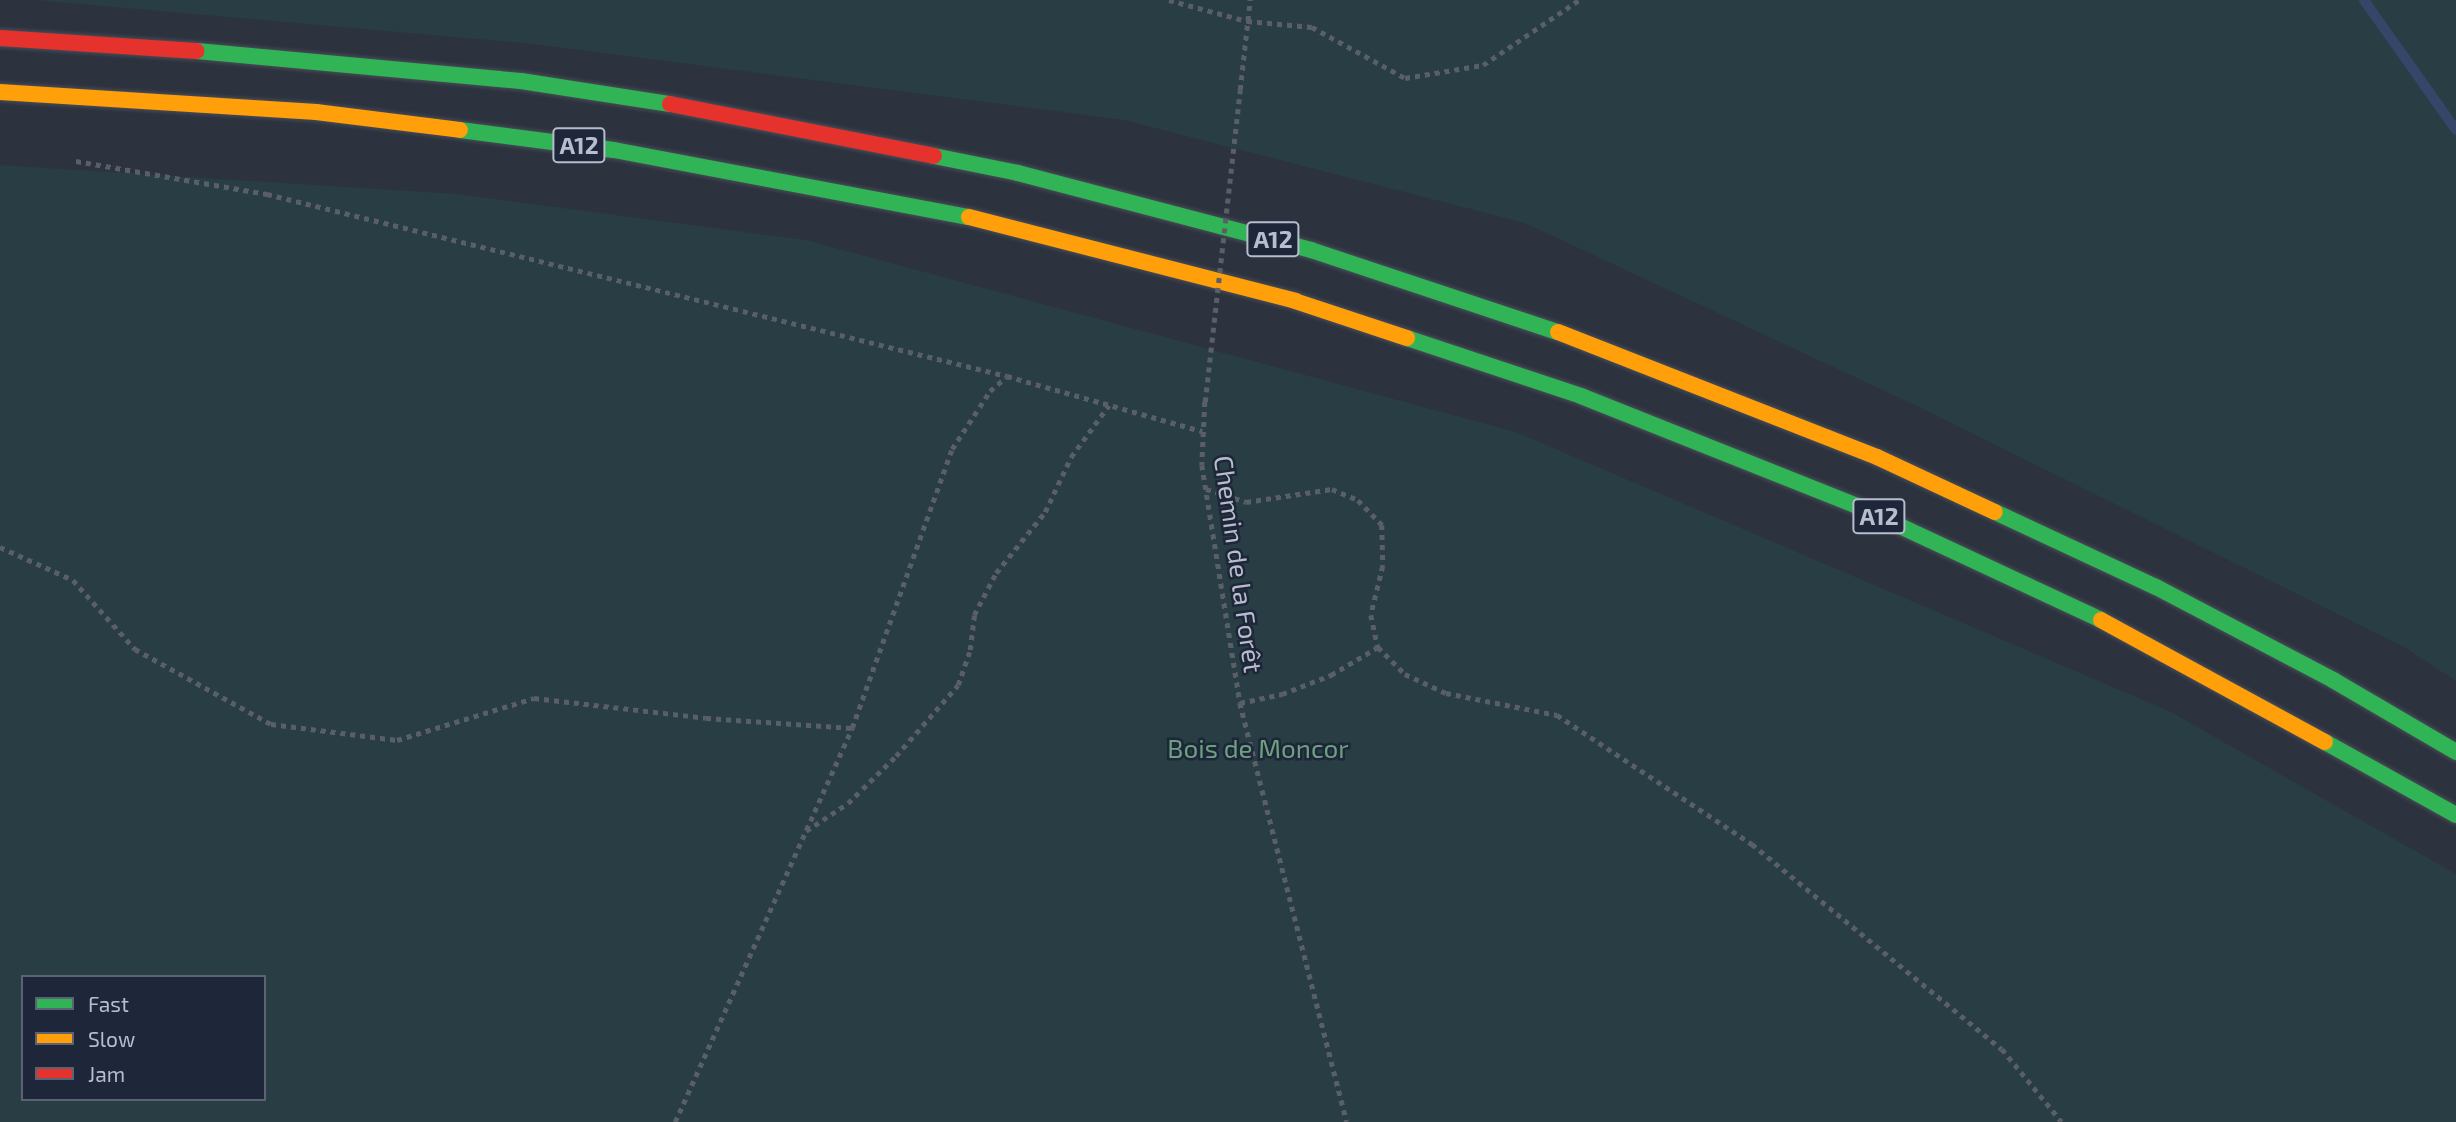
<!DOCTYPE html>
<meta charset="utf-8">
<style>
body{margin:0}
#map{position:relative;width:2456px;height:1122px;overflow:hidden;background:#2c323e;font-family:"Exo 2",sans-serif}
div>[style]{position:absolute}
.green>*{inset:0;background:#283d44}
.stream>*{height:10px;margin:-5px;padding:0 5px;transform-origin:5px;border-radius:5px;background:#364669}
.path>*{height:4.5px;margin-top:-2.25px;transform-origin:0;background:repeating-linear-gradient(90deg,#5a5f67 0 5px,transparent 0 10px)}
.roads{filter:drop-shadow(0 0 2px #494e58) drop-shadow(0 0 2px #494e58)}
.fast>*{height:16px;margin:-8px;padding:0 8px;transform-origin:8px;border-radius:8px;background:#30b455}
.slow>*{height:16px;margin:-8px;padding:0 8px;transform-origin:8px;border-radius:8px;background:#ff9f0a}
.jam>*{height:16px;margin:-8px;padding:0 8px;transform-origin:8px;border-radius:8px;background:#e5322d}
.path-bridge>*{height:4.5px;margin-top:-2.25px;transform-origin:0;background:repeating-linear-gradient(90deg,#5a5f67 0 5px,transparent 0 10px)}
span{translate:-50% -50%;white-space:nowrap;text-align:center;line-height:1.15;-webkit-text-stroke:5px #1e2639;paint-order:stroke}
.shield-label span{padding:2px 5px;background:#1e2639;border:2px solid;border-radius:5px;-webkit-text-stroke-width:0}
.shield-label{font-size:24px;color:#b7bdcd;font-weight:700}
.street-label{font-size:26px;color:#b7bdcd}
.park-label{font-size:26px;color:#6ca07e}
.legend{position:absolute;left:21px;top:975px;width:245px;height:126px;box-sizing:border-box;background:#1e2639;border:2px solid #5b6274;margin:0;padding:9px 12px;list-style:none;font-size:21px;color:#b7bdcd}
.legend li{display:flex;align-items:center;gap:14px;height:35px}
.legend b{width:35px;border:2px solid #5b6274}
</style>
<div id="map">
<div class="green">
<div style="clip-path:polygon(35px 0,2456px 0,2456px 681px,2404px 647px,1919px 407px,1525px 223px,1124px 120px,533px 44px)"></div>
<div style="clip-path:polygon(evenodd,0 165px,457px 194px,806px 240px,1516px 432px,2169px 711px,2456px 874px,2456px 1122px,0 1122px,0 165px,23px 977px,264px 977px,264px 1099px,23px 1099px,23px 977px)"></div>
</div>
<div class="stream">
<div style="left:2364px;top:0;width:159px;rotate:54.7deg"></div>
</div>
<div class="path">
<div style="left:1169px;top:0;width:81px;rotate:15.1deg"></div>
<div style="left:1247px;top:21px;width:65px;rotate:5.3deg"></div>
<div style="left:1312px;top:27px;width:106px;rotate:28.7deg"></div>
<div style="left:1405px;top:78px;width:79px;rotate:-9.5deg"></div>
<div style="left:1483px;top:65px;width:116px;rotate:-34.1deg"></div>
<div style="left:1240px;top:90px;width:91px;rotate:-83.7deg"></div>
<div style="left:76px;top:161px;width:194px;rotate:9.8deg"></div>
<div style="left:267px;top:194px;width:762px;rotate:13.82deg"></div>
<div style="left:1007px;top:376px;width:203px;rotate:15.8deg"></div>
<div style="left:1205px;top:402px;width:63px;rotate:92.7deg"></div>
<div style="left:1202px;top:465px;width:241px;rotate:80.9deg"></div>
<div style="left:1240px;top:703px;width:432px;rotate:75.7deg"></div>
<div style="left:1206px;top:489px;width:42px;rotate:18deg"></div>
<div style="left:1246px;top:502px;width:87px;rotate:-8.6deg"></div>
<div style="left:1332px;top:489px;width:28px;rotate:23deg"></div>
<div style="left:1358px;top:500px;width:35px;rotate:46deg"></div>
<div style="left:1382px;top:525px;width:41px;rotate:88.6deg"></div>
<div style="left:1383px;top:566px;width:50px;rotate:103.8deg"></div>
<div style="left:1371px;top:615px;width:33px;rotate:78deg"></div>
<div style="left:1378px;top:647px;width:38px;rotate:45deg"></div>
<div style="left:1405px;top:674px;width:45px;rotate:24.9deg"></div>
<div style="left:1446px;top:693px;width:113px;rotate:11.2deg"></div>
<div style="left:1557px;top:715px;width:234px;rotate:33.5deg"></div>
<div style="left:1752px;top:844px;width:323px;rotate:39.4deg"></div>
<div style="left:2002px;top:1049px;width:94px;rotate:50.6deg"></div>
<div style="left:0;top:547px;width:80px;rotate:24.3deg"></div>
<div style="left:73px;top:580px;width:93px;rotate:48.1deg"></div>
<div style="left:135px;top:649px;width:155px;rotate:28.9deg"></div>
<div style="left:271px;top:724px;width:127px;rotate:7.2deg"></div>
<div style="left:397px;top:740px;width:143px;rotate:-17deg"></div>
<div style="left:534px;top:698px;width:173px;rotate:6.6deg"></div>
<div style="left:706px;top:718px;width:146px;rotate:3.9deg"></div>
<div style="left:1240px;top:703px;width:43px;rotate:-12.1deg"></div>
<div style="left:1282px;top:694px;width:53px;rotate:-21.2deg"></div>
<div style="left:1331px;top:675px;width:55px;rotate:-30.8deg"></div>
<div style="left:806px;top:831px;width:50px;rotate:-33.7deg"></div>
<div style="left:848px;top:803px;width:67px;rotate:-44.4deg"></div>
<div style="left:896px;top:756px;width:94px;rotate:-48.9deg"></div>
<div style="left:958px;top:685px;width:37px;rotate:-71deg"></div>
<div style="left:970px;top:650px;width:35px;rotate:-83deg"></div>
<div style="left:974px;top:615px;width:47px;rotate:-62.4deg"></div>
<div style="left:996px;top:573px;width:78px;rotate:-51.2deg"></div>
<div style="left:1045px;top:512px;width:61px;rotate:-64.7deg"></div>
<div style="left:1071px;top:457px;width:64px;rotate:-53.8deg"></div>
<div style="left:675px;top:1122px;width:432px;rotate:-65.8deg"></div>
<div style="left:852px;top:728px;width:296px;rotate:-70.3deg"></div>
<div style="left:952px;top:449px;width:69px;rotate:-56.8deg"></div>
<div style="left:990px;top:391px;width:21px;rotate:-41deg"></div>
</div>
<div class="roads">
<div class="fast">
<div style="left:197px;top:51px;width:325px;rotate:5.3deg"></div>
<div style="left:521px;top:81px;width:151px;rotate:8.8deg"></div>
<div style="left:460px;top:130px;width:155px;rotate:7.4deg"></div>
<div style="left:614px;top:150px;width:361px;rotate:10.7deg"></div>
<div style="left:934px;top:156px;width:86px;rotate:11.4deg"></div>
<div style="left:1018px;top:173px;width:303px;rotate:14.7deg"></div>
<div style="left:1311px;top:250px;width:260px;rotate:18.4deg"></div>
<div style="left:1407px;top:338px;width:183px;rotate:18.4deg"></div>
<div style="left:1581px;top:396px;width:297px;rotate:21.7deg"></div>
<div style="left:1857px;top:506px;width:269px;rotate:25deg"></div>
<div style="left:1995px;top:512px;width:178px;rotate:25deg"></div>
<div style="left:2156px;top:587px;width:200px;rotate:27.7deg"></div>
<div style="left:2333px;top:680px;width:143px;rotate:30.3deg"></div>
<div style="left:2325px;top:742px;width:150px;rotate:29.1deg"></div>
</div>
<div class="slow">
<div style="left:0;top:92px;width:317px;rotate:3.6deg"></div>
<div style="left:316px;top:112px;width:145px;rotate:7.1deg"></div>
<div style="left:969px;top:217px;width:337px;rotate:14.4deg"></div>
<div style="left:1295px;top:301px;width:118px;rotate:18.3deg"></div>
<div style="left:1558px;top:332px;width:343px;rotate:21.4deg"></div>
<div style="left:1877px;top:457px;width:130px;rotate:25deg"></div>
<div style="left:2101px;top:620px;width:255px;rotate:28.6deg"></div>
</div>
<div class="jam">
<div style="left:0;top:38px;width:197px;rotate:3.8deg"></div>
<div style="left:670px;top:104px;width:269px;rotate:11.1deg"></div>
</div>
</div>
<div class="path-bridge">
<div style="left:1205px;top:402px;width:314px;rotate:-83.6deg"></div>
</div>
<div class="shield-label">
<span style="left:579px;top:145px">A12</span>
<span style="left:1273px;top:239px">A12</span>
<span style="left:1879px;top:516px">A12</span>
</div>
<div class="street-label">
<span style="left:1239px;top:564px;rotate:82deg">Chemin de la Forêt</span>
</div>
<div class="park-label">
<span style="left:1258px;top:748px">Bois de Moncor</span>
</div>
<ul class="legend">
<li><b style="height:9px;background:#30b455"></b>Fast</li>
<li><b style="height:9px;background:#ff9f0a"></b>Slow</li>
<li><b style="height:9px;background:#e5322d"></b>Jam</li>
</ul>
</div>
